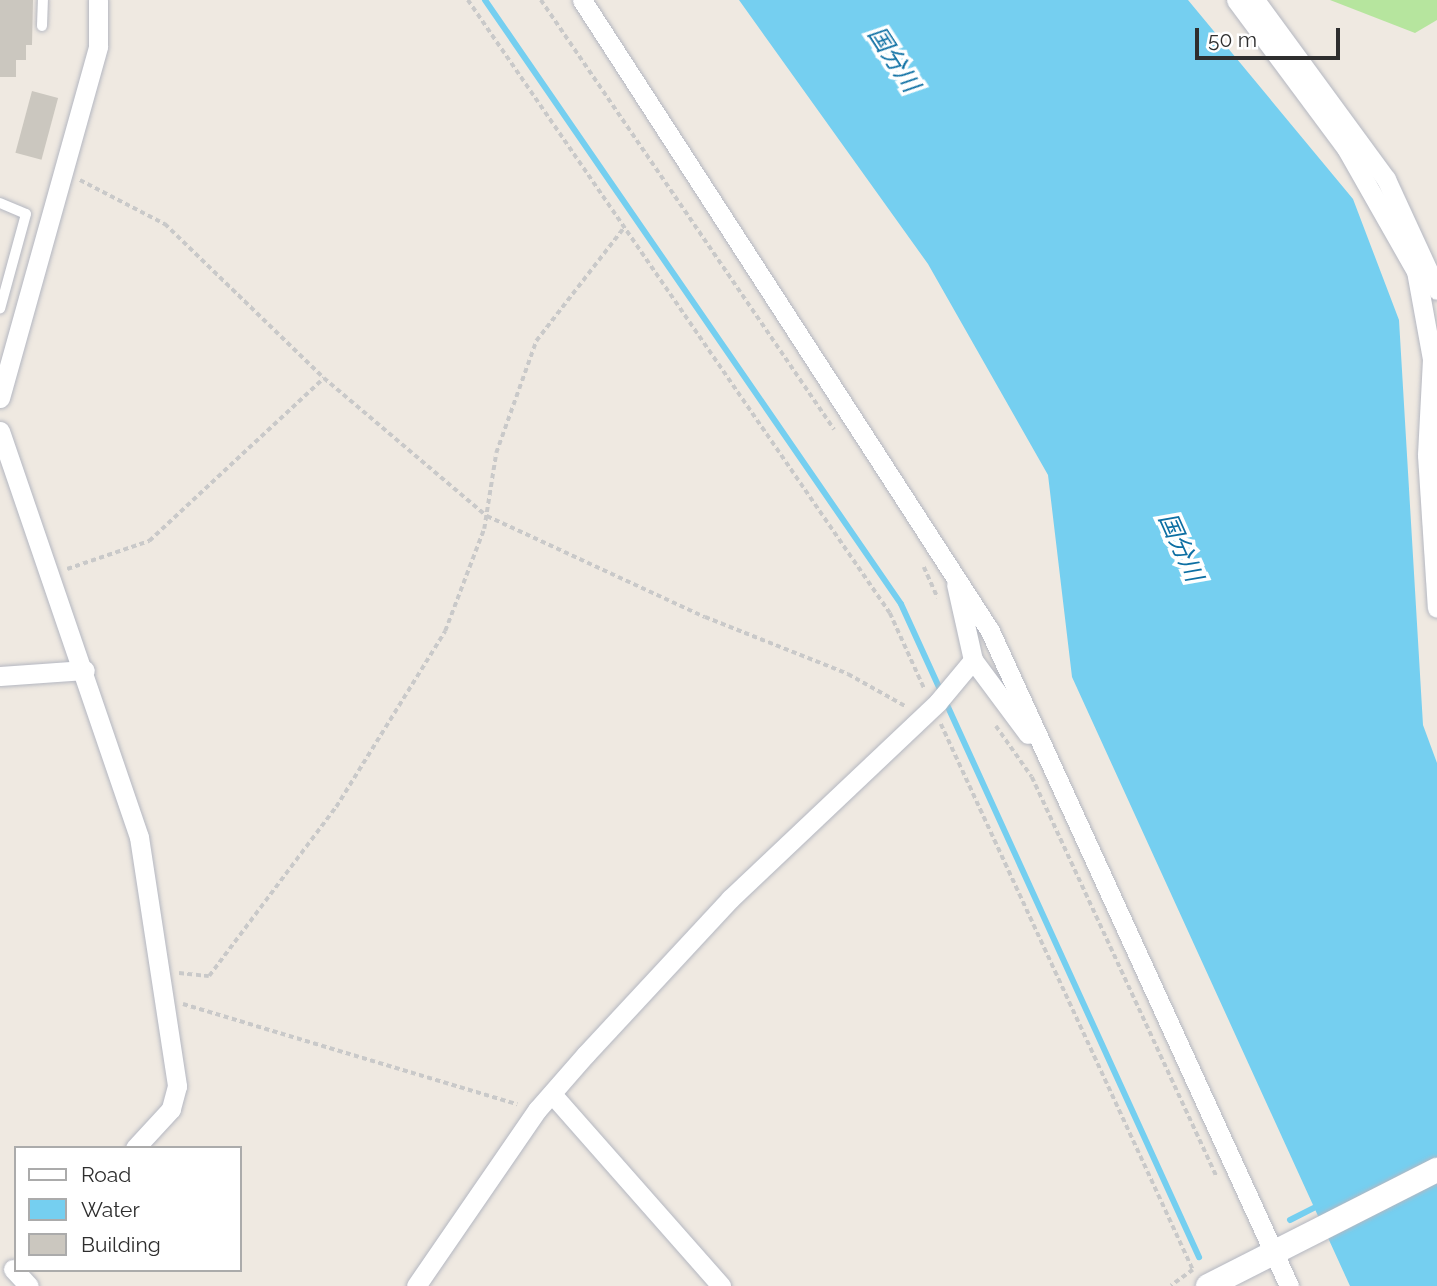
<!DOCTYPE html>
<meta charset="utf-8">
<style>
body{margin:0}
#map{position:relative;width:1437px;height:1286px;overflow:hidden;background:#efe9e1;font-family:Raleway,"Noto Sans JP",sans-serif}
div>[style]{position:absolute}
.green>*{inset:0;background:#b6e59e}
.water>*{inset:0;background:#75cff0}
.stream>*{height:6px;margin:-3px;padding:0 3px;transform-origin:3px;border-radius:3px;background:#75cff0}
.building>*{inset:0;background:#cbc7bf;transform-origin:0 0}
.path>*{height:3.5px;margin-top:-1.75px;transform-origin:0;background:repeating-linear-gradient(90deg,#c9c9c9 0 5px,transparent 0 8.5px)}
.roads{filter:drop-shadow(0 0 2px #b4b7c1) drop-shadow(0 0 2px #b4b7c1)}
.service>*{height:10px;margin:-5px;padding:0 5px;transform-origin:5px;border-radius:5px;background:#fff}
.minor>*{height:19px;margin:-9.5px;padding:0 9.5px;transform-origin:9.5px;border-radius:9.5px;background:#fff}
.tertiary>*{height:24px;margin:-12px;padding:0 12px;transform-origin:12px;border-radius:12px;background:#fff}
span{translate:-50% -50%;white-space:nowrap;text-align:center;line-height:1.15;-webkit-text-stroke:7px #fff;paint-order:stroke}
.water-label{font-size:24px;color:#0d6fa3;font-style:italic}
.legend{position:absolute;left:14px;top:1146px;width:228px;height:126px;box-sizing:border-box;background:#fff;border:2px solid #ababab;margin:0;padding:9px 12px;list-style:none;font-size:21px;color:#2e2e2e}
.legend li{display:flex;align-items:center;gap:14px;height:35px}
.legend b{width:35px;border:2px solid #ababab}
.scale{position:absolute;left:1195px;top:28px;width:145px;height:32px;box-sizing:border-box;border:4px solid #2e2e2e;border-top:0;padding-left:9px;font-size:21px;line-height:24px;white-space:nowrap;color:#2e2e2e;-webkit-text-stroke:5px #fff;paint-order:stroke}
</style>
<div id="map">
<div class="green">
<div style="clip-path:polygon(1330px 0,1437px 0,1437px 20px,1415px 33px)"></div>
</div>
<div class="water">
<div style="clip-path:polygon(739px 0,1188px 0,1353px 199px,1399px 320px,1423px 725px,1437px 763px,1437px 1286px,1350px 1286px,1072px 677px,1048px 475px,928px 264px)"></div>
</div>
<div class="stream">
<div style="left:485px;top:0;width:733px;rotate:55.44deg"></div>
<div style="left:901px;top:604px;width:718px;rotate:65.47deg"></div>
<div style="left:1290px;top:1220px;width:34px;rotate:-27deg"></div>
</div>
<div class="building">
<div style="clip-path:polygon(0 0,33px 0,32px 45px,26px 45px,26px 60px,16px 60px,16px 77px,0 77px)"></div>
<div style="left:32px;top:91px;width:27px;height:64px;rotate:15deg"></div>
</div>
<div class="path">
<div style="left:468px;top:0;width:744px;rotate:55.46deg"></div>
<div style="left:890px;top:613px;width:82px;rotate:65.6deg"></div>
<div style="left:541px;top:0;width:520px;rotate:55.67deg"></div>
<div style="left:80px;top:180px;width:96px;rotate:27.4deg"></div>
<div style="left:165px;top:224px;width:221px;rotate:44.1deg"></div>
<div style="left:324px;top:378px;width:214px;rotate:40.3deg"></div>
<div style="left:487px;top:516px;width:240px;rotate:24.9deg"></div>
<div style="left:705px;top:617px;width:154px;rotate:21.7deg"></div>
<div style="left:848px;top:674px;width:65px;rotate:29.3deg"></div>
<div style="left:924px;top:567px;width:34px;rotate:66deg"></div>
<div style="left:67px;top:569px;width:87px;rotate:-18.9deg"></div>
<div style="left:149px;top:541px;width:239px;rotate:-43deg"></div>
<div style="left:941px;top:724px;width:601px;rotate:65.22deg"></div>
<div style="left:1193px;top:1270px;width:27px;rotate:144deg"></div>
<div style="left:996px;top:726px;width:62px;rotate:54.8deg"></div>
<div style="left:1032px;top:777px;width:441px;rotate:65.2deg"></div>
<div style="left:179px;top:973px;width:30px;rotate:6deg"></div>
<div style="left:209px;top:976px;width:211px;rotate:-53.1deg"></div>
<div style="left:336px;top:807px;width:207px;rotate:-58.2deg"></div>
<div style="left:445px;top:631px;width:109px;rotate:-69.1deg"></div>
<div style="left:484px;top:529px;width:77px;rotate:-81deg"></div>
<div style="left:496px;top:453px;width:119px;rotate:-70.3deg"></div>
<div style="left:536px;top:341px;width:142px;rotate:-52.2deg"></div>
<div style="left:183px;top:1004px;width:349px;rotate:16.7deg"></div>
</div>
<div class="roads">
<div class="service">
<div style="left:42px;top:26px;width:26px;rotate:-88deg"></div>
<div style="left:0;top:203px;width:28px;rotate:23deg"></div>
<div style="left:26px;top:214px;width:98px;rotate:105.3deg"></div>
</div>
<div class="minor">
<div style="left:582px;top:0;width:751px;rotate:57.11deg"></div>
<div style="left:990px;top:631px;width:720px;rotate:65.46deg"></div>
<div style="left:1236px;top:0;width:184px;rotate:53.4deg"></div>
<div style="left:1346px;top:148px;width:142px;rotate:60.4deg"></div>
<div style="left:1416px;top:271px;width:89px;rotate:79.7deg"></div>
<div style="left:1432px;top:359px;width:96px;rotate:93deg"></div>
<div style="left:1427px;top:455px;width:153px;rotate:86.3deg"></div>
<div style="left:1255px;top:0;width:222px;rotate:53.8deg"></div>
<div style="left:1386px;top:179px;width:122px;rotate:65.3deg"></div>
<div style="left:0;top:398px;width:365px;rotate:-74.4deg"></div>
<div style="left:98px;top:46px;width:46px;rotate:-90deg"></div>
<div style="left:0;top:431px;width:429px;rotate:71.1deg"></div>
<div style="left:139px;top:837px;width:252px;rotate:81.3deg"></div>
<div style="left:177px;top:1086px;width:24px;rotate:105deg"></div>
<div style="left:171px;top:1109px;width:53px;rotate:132.7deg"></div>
<div style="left:956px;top:584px;width:78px;rotate:77.4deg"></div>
<div style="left:0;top:676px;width:85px;rotate:-4deg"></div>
<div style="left:552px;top:1094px;width:256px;rotate:48.6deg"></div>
<div style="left:13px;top:1269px;width:23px;rotate:47deg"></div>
<div style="left:416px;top:1286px;width:214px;rotate:-55.5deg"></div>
<div style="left:537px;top:1110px;width:74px;rotate:-48.8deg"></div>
<div style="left:586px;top:1054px;width:212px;rotate:-47.1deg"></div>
<div style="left:730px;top:899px;width:286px;rotate:-43.4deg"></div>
<div style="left:938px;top:702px;width:55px;rotate:-50.2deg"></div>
<div style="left:973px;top:660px;width:92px;rotate:53.4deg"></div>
</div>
<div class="tertiary">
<div style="left:1208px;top:1286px;width:257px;rotate:-26.9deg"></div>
</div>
</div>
<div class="water-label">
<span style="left:894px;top:59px;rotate:57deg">国分川</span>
<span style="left:1181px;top:547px;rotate:66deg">国分川</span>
</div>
<ul class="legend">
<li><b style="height:9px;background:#fff"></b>Road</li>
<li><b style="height:19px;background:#75cff0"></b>Water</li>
<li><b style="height:19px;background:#cbc7bf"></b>Building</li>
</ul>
<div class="scale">50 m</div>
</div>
